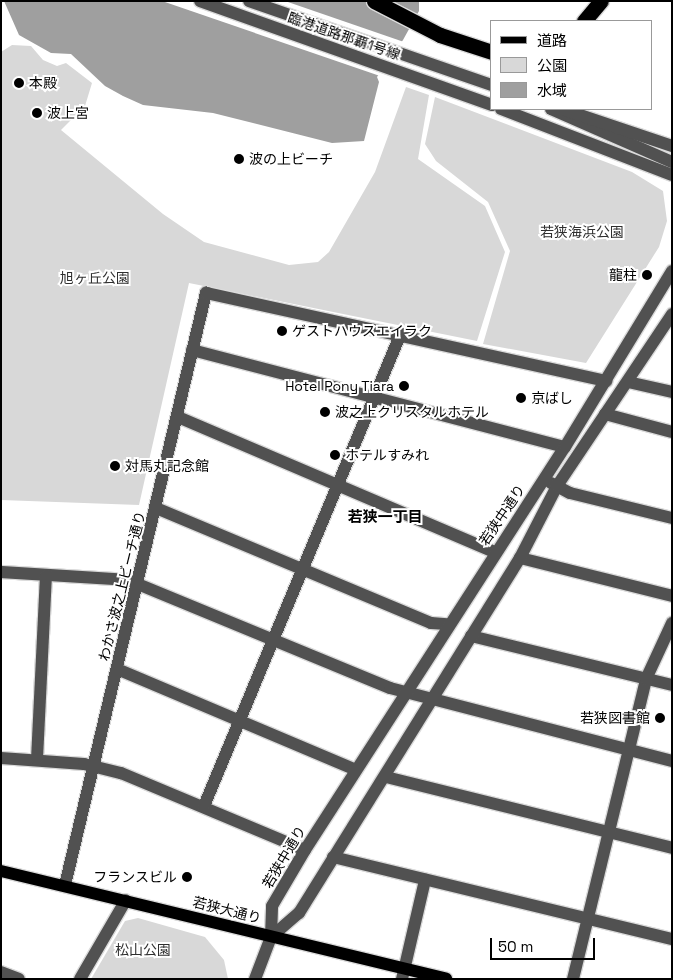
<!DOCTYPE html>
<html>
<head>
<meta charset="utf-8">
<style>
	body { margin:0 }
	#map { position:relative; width:673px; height:980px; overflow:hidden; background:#fff; font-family:"Space Grotesk","Noto Sans JP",sans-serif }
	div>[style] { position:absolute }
	.green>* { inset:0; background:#d8d8d8 }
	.water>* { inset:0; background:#9f9f9f }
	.pier>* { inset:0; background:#fff }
	.roads { filter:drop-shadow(1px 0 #dbdbdb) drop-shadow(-1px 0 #dbdbdb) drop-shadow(0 1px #dbdbdb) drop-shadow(0 -1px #dbdbdb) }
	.minor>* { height:12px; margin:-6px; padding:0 6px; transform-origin:6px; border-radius:6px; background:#515151 }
	.major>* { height:12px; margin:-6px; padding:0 6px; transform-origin:6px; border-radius:6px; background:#000 }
	.highway>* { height:15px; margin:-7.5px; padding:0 7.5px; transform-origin:7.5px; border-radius:7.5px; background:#000 }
	.dots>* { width:14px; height:14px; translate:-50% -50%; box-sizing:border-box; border:2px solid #fff; border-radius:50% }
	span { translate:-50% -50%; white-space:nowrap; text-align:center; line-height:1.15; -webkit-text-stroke:4px #fff; paint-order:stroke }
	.street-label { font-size:14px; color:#000 }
	.poi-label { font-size:14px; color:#000 }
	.left { translate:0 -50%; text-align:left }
	.right { translate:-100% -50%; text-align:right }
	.park-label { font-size:14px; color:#2f2f2f }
	.neighbourhood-label { font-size:15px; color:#000; font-weight:700 }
	.frame { position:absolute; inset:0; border:2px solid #000; pointer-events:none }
	.legend { position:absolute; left:490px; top:20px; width:162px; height:90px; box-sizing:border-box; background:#fff; border:1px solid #999; margin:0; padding:6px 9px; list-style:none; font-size:15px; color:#000 }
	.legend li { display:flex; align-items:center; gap:10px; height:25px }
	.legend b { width:25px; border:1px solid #999 }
	.scale { position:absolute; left:490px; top:938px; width:105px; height:22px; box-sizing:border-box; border:2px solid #000; border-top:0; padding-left:6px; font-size:15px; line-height:18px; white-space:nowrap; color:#000; -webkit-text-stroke:4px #fff; paint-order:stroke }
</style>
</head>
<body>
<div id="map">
	<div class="green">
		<div style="clip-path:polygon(12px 45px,31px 46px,43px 60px,57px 66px,66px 63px,92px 83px,85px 106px,61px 130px,163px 214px,204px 242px,289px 265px,318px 262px,329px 252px,375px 172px,406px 87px,429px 95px,418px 159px,485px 206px,505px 252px,477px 341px,189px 283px,139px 505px,1px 500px,1px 52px)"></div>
		<div style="clip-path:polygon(435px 97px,632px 172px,663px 191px,667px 221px,659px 247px,586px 363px,483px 344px,510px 251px,488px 202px,436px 161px,425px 144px)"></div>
		<div style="clip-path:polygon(138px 918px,205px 937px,224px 960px,228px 979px,91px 979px,125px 921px)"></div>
	</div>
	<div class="water">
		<div style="clip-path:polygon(4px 1px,419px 1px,419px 11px,403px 40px,377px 77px,379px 82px,364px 141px,332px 143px,213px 113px,143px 105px,123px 96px,105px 86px,71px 54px,51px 53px,19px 35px)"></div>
	</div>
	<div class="pier">
		<div style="clip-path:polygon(162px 1px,285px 1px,404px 42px,380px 76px)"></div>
	</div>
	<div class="roads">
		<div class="minor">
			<div style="left:200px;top:1px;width:310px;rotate:19.6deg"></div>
			<div style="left:249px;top:1px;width:257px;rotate:19.1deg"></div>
			<div style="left:501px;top:109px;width:183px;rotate:21.1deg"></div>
			<div style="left:551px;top:109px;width:132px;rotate:23.7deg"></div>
			<div style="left:565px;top:110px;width:113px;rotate:18.6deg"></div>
			<div style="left:192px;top:350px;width:385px;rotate:14.6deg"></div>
			<div style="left:628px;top:382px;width:45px;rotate:12.8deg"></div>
			<div style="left:605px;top:414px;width:69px;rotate:15deg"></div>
			<div style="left:178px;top:417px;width:345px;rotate:23.1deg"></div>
			<div style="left:551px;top:483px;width:21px;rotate:28deg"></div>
			<div style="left:570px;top:493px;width:105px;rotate:13.8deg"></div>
			<div style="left:156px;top:508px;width:298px;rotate:22.7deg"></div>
			<div style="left:431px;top:623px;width:16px;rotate:4deg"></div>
			<div style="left:520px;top:558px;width:157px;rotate:14deg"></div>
			<div style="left:1px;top:572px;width:127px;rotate:3.6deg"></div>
			<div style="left:128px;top:580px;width:283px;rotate:22.4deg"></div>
			<div style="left:390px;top:688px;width:291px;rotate:14.5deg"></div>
			<div style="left:471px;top:636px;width:207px;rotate:13.7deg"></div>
			<div style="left:117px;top:669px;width:259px;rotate:22.9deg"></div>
			<div style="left:1px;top:758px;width:83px;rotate:4.1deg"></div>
			<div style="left:84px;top:764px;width:38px;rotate:14deg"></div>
			<div style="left:121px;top:773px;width:199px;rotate:22.7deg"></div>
			<div style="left:37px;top:759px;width:184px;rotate:-87.2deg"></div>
			<div style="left:386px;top:777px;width:295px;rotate:13.9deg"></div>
			<div style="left:204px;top:806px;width:512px;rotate:-67.39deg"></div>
			<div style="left:333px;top:857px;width:349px;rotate:13.6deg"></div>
			<div style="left:65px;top:885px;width:609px;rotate:-76.6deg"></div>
			<div style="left:206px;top:293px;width:410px;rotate:12.4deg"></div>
			<div style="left:271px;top:937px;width:37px;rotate:-41deg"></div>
			<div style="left:299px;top:913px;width:418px;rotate:-58.1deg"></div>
			<div style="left:520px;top:558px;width:81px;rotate:-62.8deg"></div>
			<div style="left:557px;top:486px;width:207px;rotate:-56.2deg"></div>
			<div style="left:1px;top:972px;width:19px;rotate:21deg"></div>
			<div style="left:80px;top:979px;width:91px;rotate:-59.8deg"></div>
			<div style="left:255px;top:979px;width:45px;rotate:-69.1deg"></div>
			<div style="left:271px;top:937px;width:31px;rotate:-88deg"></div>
			<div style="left:272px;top:906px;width:65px;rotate:-59.5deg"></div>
			<div style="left:305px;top:850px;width:480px;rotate:-57.2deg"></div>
			<div style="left:565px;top:447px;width:206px;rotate:-58.7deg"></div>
			<div style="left:402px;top:979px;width:102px;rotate:-76.9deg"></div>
			<div style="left:573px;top:979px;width:309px;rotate:-76.3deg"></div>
			<div style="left:646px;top:679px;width:62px;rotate:-65.1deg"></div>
		</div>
		<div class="major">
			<div style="left:1px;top:871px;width:458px;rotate:13.6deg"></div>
		</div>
		<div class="highway">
			<div style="left:374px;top:1px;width:74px;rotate:27.3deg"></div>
			<div style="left:440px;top:35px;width:55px;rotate:18.1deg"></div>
			<div style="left:584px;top:21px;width:26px;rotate:-50deg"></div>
		</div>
	</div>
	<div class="dots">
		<div style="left:19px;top:83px;background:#000"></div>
		<div style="left:37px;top:113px;background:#000"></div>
		<div style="left:239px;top:159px;background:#000"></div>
		<div style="left:647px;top:275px;background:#000"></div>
		<div style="left:282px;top:331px;background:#000"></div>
		<div style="left:404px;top:386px;background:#000"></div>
		<div style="left:521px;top:398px;background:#000"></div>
		<div style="left:325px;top:412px;background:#000"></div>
		<div style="left:335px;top:455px;background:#000"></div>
		<div style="left:115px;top:466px;background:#000"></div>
		<div style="left:660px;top:718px;background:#000"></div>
		<div style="left:187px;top:877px;background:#000"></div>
	</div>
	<div class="street-label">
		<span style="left:344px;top:36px;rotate:19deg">臨港道路那覇1号線</span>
		<span style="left:502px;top:515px;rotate:-56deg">若狭中通り</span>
		<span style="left:122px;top:586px;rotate:-76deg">わかさ波之上ビーチ通り</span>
		<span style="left:284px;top:857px;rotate:-59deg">若狭中通り</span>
		<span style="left:227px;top:910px;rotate:14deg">若狭大通り</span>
	</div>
	<div class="poi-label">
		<span class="left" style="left:29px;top:83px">本殿</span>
		<span class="left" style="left:47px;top:113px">波上宮</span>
		<span class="left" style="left:249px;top:159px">波の上ビーチ</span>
		<span class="right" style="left:637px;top:275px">龍柱</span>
		<span class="left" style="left:292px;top:331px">ゲストハウスエイラク</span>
		<span class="right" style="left:394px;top:386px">Hotel Pony Tiara</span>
		<span class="left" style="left:531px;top:398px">京ばし</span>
		<span class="left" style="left:335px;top:412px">波之上クリスタルホテル</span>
		<span class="left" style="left:345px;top:455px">ホテルすみれ</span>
		<span class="left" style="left:125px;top:466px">対馬丸記念館</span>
		<span class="right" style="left:650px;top:718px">若狭図書館</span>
		<span class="right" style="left:177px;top:877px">フランスビル</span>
	</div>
	<div class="park-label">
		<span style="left:582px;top:232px">若狭海浜公園</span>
		<span style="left:95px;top:278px">旭ヶ丘公園</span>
		<span style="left:143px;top:950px">松山公園</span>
	</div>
	<div class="neighbourhood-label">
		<span style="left:385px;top:517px">若狭一丁目</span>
	</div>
	<div class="frame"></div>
	<ul class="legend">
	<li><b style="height:6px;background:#000"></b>道路</li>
	<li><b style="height:14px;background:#d8d8d8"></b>公園</li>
	<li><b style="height:14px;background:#9f9f9f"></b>水域</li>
	</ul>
	<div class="scale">50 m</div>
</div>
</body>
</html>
